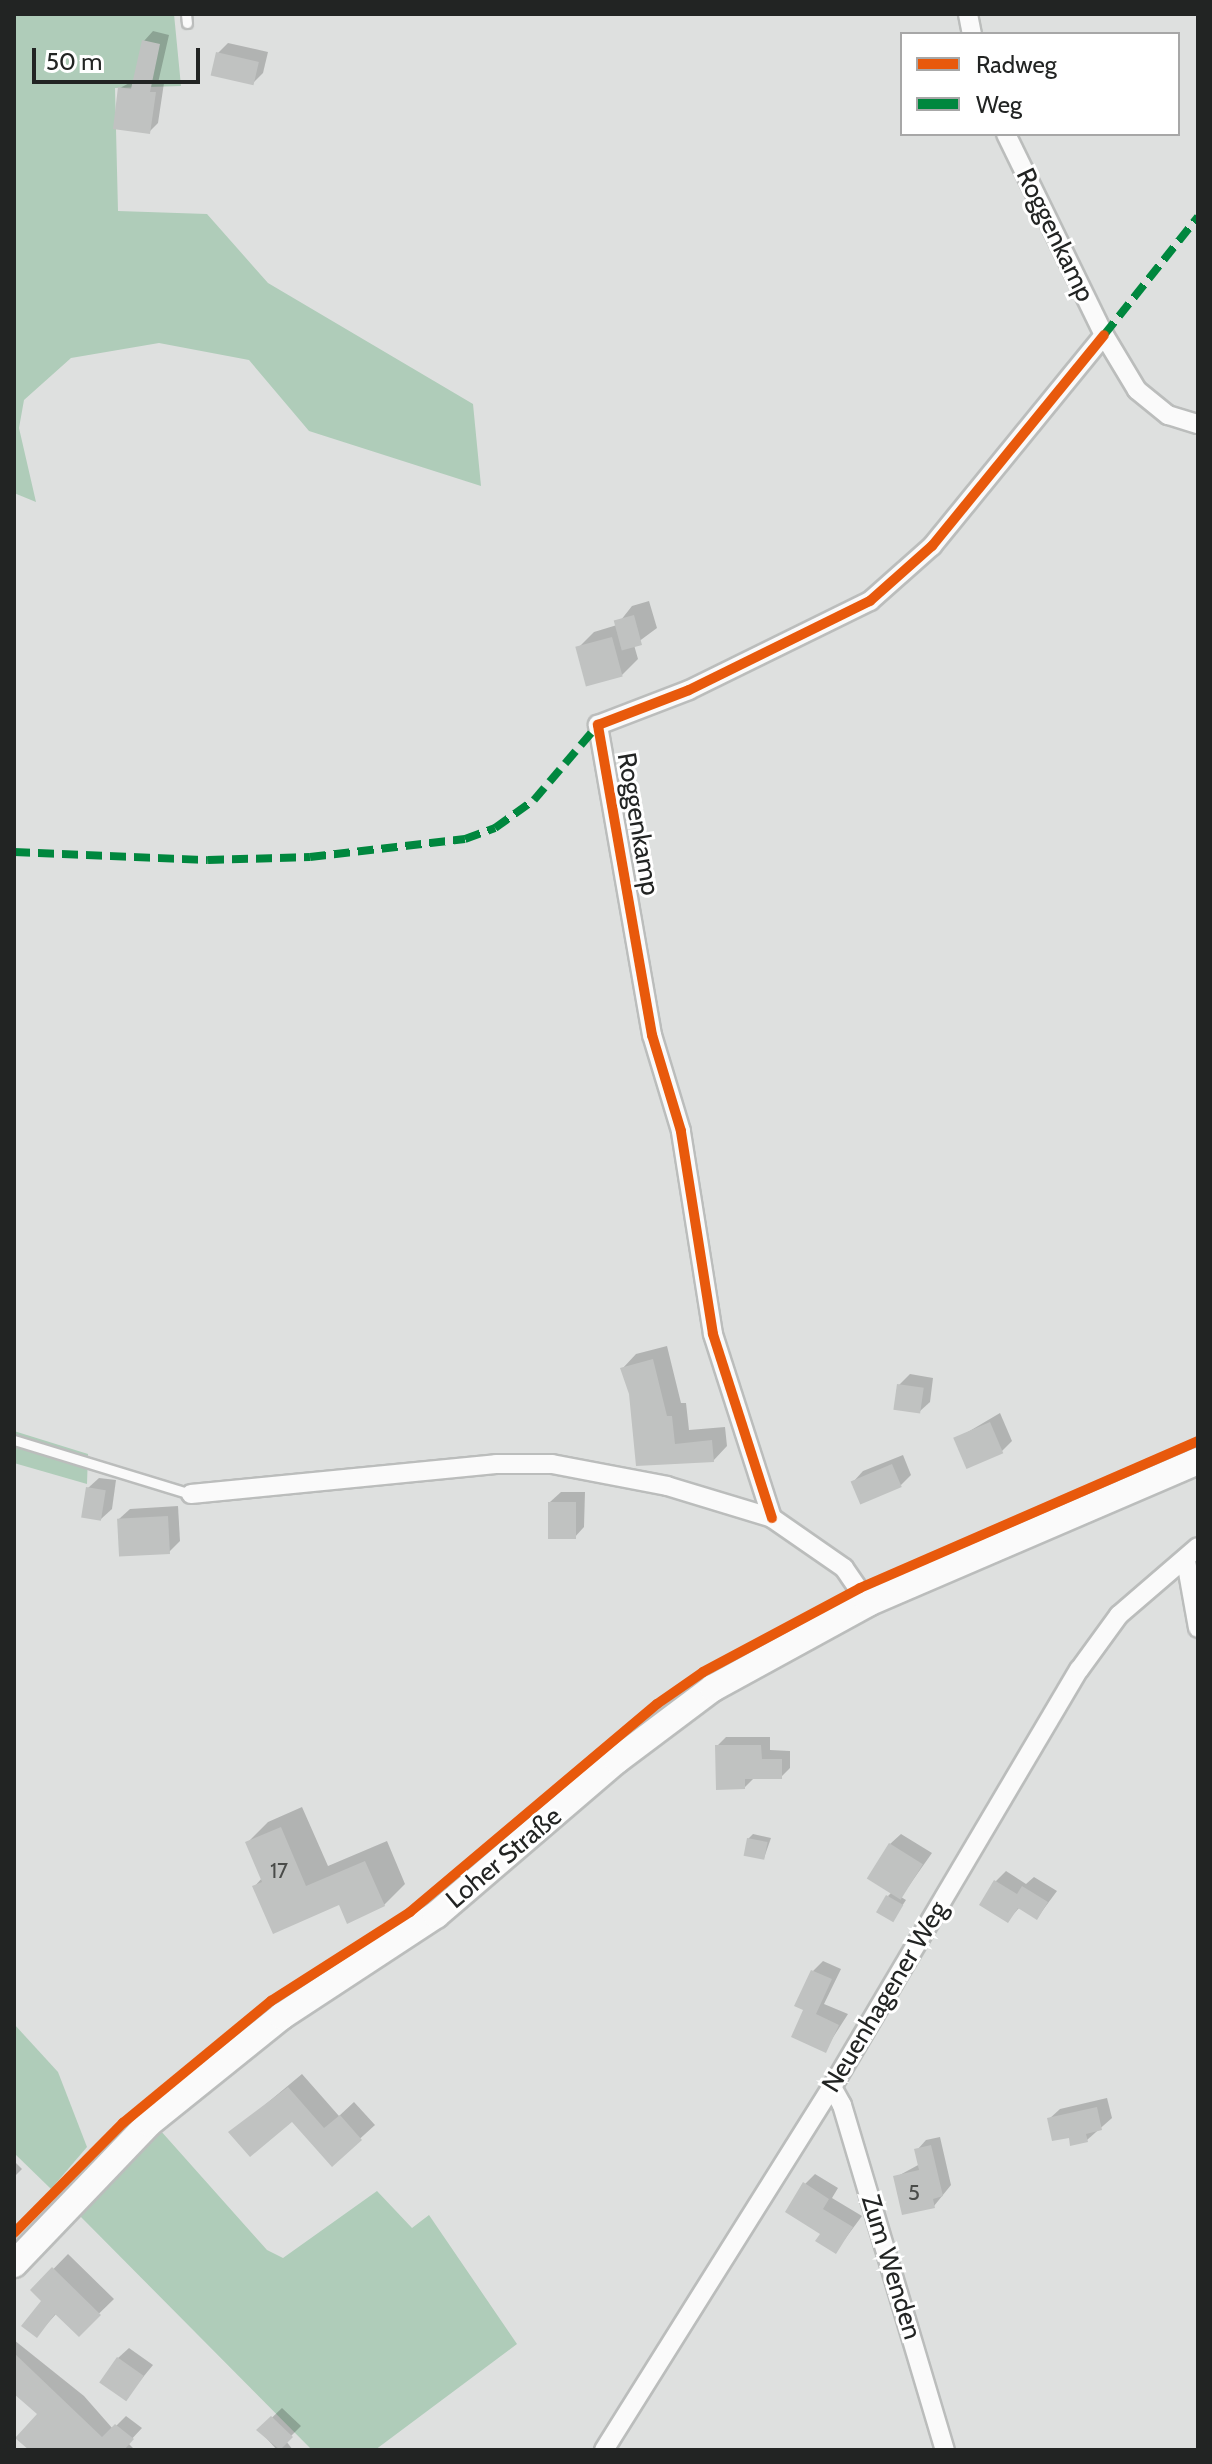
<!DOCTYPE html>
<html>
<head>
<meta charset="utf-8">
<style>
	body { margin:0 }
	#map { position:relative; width:1212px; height:2464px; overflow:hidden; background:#dee0df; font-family:Cabin,sans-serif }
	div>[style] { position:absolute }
	.green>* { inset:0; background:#afccb9 }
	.shadow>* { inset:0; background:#0003 }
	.building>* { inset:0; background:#c0c2c1; transform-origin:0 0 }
	.roads { filter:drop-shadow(2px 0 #bbbdbc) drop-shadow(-2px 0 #bbbdbc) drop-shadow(0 2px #bbbdbc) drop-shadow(0 -2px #bbbdbc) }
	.lane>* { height:9px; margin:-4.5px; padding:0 4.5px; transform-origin:4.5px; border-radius:4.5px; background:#fafafa }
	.street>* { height:18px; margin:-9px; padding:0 9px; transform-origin:9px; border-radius:9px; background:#fafafa }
	.secondary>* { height:26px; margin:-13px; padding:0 13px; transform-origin:13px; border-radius:13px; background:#fafafa }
	.quiet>* { height:8px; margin-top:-4px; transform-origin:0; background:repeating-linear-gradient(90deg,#00873e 0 16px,transparent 0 24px) }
	.cycleway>* { height:10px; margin:-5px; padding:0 5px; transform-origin:5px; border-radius:5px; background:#e8590c }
	span { translate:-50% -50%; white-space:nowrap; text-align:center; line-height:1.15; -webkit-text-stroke:6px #fff; paint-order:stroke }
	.number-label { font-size:22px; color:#4a4c4a }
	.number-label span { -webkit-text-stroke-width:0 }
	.street-label { font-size:26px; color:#222423 }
	.frame { position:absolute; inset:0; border:16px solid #222423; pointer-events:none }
	.legend { position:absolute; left:900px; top:32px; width:280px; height:104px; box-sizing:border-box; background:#fff; border:2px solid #a7a7a7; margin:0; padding:10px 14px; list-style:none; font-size:24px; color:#222423 }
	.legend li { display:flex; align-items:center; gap:16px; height:40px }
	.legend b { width:40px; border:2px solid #a7a7a7 }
	.scale { position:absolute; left:32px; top:48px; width:168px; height:36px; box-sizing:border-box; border:4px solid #222423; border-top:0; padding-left:10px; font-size:24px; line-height:28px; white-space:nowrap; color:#222423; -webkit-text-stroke:6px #fff; paint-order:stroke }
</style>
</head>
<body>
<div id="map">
	<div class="green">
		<div style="clip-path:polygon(14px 14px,174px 14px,181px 86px,115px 88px,118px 211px,207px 214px,268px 283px,473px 404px,481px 486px,309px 431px,249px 360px,159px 343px,71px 358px,24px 400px,19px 428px,36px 502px,14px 493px)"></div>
		<div style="clip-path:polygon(14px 1431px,88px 1454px,87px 1484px,14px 1463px)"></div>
		<div style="clip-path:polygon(14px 2024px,58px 2072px,87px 2147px,51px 2189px,14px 2153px)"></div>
		<div style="clip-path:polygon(160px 2130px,267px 2250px,283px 2258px,377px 2191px,412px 2228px,429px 2215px,517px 2344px,375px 2450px,312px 2450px,79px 2215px)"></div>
	</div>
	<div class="shadow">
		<div style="clip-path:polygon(153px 31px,169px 35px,158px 83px,164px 83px,158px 123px,149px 132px,120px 88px,135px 80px,144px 41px)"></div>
		<div style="clip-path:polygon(228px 43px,268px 52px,263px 73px,253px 83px,218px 53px)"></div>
		<div style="clip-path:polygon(649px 601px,657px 628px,634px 645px,638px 659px,622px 675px,578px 648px,594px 632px,617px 625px,632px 606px)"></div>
		<div style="clip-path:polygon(667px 1346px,681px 1403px,686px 1403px,689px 1430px,725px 1427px,727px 1446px,713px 1461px,637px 1464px,631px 1394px,622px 1369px,636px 1354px)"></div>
		<div style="clip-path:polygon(910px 1374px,933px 1378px,930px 1402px,919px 1412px,899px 1385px)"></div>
		<div style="clip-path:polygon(1000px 1413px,1012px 1441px,1002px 1451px,956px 1439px)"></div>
		<div style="clip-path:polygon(903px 1455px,911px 1475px,901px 1485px,853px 1482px,863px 1471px)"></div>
		<div style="clip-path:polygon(99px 1478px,116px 1480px,112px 1509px,101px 1519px,88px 1488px)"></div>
		<div style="clip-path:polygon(561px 1492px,585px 1492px,584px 1527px,574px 1538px,550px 1502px)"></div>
		<div style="clip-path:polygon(178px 1506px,180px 1541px,169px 1552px,119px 1519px,130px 1509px)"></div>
		<div style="clip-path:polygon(726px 1737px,770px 1737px,770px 1750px,790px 1751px,790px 1768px,781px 1777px,754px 1778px,745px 1787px,717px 1746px)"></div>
		<div style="clip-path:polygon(302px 1807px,328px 1866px,387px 1841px,405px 1884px,384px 1905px,340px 1903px,254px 1887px,262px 1878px,247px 1843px,268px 1822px)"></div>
		<div style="clip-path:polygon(753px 1834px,771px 1838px,764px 1858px,748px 1839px)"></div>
		<div style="clip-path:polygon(901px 1834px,932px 1853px,901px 1897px,906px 1900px,896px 1915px,888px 1896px,892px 1892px,890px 1844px)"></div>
		<div style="clip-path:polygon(1006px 1871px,1026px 1884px,1034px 1877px,1057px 1891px,1037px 1918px,1020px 1907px,1008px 1920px,995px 1882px)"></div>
		<div style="clip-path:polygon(823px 1961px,841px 1969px,824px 2004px,848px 2014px,825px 2050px,806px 2009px,813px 1971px)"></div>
		<div style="clip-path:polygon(302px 2074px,339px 2116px,354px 2102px,375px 2125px,332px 2164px,292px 2120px,231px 2133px)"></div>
		<div style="clip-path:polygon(1107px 2098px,1112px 2118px,1087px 2140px,1049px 2119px,1060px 2109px)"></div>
		<div style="clip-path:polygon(940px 2137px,951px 2185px,934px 2206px,896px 2177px,920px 2164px,917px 2150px,926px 2140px)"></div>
		<div style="clip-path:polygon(14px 2161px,22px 2169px,14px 2177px)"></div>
		<div style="clip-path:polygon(815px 2174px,838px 2188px,832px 2198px,862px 2216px,836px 2251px,823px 2233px,805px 2184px)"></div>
		<div style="clip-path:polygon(68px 2254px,114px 2299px,78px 2334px,57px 2313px,37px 2335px,44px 2301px,33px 2290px)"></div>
		<div style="clip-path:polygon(14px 2340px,84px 2396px,113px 2429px,126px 2416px,142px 2428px,128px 2443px,135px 2450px,61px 2450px,40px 2414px,14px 2391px)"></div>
		<div style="clip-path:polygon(129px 2348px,153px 2365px,126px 2398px,118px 2358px)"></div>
		<div style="clip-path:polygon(282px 2408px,301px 2426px,286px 2441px,293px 2450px,277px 2450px,259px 2430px)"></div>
	</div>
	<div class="building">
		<div style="clip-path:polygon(142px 40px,160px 44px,150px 92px,156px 92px,150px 134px,113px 129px,118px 87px,131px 89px)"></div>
		<div style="left:216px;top:52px;width:44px;height:24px;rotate:13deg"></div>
		<div style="left:634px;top:615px;width:31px;height:21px;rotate:75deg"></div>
		<div style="left:612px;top:637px;width:41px;height:38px;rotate:75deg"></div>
		<div style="clip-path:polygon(653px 1359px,667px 1416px,672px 1416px,675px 1444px,712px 1440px,714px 1462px,636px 1466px,629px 1394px,620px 1368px)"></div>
		<div style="left:897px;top:1384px;width:27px;height:26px;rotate:8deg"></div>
		<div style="left:990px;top:1422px;width:34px;height:40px;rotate:67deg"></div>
		<div style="left:892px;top:1464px;width:25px;height:45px;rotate:67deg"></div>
		<div style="left:86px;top:1487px;width:20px;height:31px;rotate:9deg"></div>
		<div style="left:548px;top:1502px;width:28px;height:37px"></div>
		<div style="left:168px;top:1516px;width:38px;height:51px;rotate:87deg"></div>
		<div style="clip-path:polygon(715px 1745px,761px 1745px,762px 1759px,782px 1759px,782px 1779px,745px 1779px,745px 1789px,716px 1790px)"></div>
		<div style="clip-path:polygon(281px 1827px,306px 1886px,365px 1861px,385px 1906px,347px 1924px,339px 1905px,273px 1934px,252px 1886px,262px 1882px,245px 1842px)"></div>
		<div style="left:747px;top:1838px;width:21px;height:18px;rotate:11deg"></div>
		<div style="left:889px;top:1843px;width:40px;height:42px;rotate:32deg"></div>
		<div style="clip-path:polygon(994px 1880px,1017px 1894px,1022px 1886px,1048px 1902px,1037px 1920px,1018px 1908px,1008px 1923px,979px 1905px)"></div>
		<div style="left:886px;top:1895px;width:20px;height:20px;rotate:30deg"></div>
		<div style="clip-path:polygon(811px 1970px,832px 1979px,816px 2014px,839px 2025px,826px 2053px,791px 2037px,803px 2010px,794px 2006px)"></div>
		<div style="clip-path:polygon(288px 2087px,324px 2128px,340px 2115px,362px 2140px,332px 2167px,292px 2122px,250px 2157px,228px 2132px)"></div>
		<div style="clip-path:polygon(1097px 2107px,1102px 2130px,1086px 2134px,1088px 2142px,1070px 2146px,1069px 2138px,1052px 2141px,1047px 2118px)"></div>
		<div style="clip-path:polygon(931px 2145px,943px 2196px,933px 2199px,935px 2208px,902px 2215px,893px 2176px,919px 2170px,914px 2149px)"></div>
		<div style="clip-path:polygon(803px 2182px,829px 2199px,823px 2209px,853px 2227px,836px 2254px,815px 2241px,820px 2234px,785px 2212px)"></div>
		<div style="clip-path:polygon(52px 2267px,101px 2315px,79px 2337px,55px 2314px,37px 2338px,21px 2326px,41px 2301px,30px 2290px)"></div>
		<div style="clip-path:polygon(14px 2353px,102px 2437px,115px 2424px,134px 2439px,124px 2450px,29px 2450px,15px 2438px,37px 2414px,14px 2394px)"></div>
		<div style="left:117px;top:2357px;width:33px;height:31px;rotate:35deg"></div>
		<div style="clip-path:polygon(271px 2416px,293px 2437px,280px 2450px,256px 2430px)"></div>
	</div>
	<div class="roads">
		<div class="lane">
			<div style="left:186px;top:14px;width:9px;rotate:84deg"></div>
			<div style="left:14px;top:1440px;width:185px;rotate:17deg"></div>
		</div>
		<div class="street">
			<div style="left:968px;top:14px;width:20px;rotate:79deg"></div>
			<div style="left:1006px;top:134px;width:224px;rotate:64deg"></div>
			<div style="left:1104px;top:335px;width:64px;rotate:59deg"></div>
			<div style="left:1137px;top:390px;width:40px;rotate:39deg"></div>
			<div style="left:1168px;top:415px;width:31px;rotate:17deg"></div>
			<div style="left:191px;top:1494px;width:306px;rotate:-5.6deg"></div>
			<div style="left:496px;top:1464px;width:56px"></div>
			<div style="left:552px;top:1464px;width:117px;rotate:10.8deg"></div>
			<div style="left:667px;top:1486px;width:110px;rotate:16.9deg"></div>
			<div style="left:772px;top:1518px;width:88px;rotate:34.8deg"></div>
			<div style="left:844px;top:1568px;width:42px;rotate:55.6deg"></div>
			<div style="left:772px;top:1518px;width:193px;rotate:-107.8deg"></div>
			<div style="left:713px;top:1334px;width:206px;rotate:-99deg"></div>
			<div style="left:681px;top:1131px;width:100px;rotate:-106.8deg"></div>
			<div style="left:652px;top:1035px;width:315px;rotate:-99.9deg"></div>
			<div style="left:598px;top:725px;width:97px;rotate:-21deg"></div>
			<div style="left:689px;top:690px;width:202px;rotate:-26.2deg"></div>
			<div style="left:870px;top:601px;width:83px;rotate:-41.6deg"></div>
			<div style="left:932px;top:546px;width:272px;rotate:-50.8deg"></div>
			<div style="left:1186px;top:1561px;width:68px;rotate:79.8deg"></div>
			<div style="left:832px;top:2087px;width:21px;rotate:61deg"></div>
			<div style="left:842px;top:2105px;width:360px;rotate:73.4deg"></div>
			<div style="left:604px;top:2450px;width:429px;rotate:-57.9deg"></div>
			<div style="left:832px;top:2087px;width:485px;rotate:-59.4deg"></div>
			<div style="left:1079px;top:1670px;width:68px;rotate:-54deg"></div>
			<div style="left:1119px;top:1615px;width:104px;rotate:-40.7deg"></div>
		</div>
		<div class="secondary">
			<div style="left:14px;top:2264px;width:195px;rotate:-46.2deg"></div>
			<div style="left:149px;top:2123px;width:171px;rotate:-38.8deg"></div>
			<div style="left:282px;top:2016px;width:184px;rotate:-33.3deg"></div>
			<div style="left:436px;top:1915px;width:238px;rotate:-40.6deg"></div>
			<div style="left:617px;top:1760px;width:120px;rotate:-36.9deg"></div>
			<div style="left:713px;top:1688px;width:177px;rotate:-28.7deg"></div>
			<div style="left:868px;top:1603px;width:359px;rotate:-23.3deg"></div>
		</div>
	</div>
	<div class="quiet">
		<div style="left:1104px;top:335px;width:151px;rotate:-51.5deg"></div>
		<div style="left:14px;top:852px;width:194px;rotate:2.4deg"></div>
		<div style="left:208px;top:860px;width:102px;rotate:-1.7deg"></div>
		<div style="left:310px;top:857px;width:156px;rotate:-6.6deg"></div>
		<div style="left:465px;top:839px;width:32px;rotate:-20deg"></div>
		<div style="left:495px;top:828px;width:48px;rotate:-35.7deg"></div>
		<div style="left:534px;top:800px;width:99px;rotate:-49.5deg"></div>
	</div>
	<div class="cycleway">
		<div style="left:772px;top:1518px;width:193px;rotate:-107.8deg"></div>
		<div style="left:713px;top:1334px;width:206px;rotate:-99deg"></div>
		<div style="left:681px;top:1131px;width:100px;rotate:-106.8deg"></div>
		<div style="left:652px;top:1035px;width:315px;rotate:-99.9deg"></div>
		<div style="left:598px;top:725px;width:97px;rotate:-21deg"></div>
		<div style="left:689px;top:690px;width:202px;rotate:-26.2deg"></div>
		<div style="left:870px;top:601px;width:83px;rotate:-41.6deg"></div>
		<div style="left:932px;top:546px;width:272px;rotate:-50.8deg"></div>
		<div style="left:14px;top:2233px;width:155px;rotate:-45.3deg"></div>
		<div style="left:123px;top:2123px;width:192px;rotate:-39.5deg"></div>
		<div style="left:271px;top:2001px;width:165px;rotate:-32.6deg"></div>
		<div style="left:410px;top:1912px;width:323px;rotate:-40.1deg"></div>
		<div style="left:657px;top:1704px;width:56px;rotate:-34.8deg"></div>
		<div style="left:703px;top:1672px;width:178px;rotate:-28.1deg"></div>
		<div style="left:860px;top:1588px;width:369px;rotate:-23.5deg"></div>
	</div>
	<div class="number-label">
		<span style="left:279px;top:1871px">17</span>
		<span style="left:914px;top:2193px">5</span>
	</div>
	<div class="street-label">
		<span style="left:1055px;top:235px;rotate:64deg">Roggenkamp</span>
		<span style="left:638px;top:824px;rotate:80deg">Roggenkamp</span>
		<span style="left:504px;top:1858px;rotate:-40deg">Loher Straße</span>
		<span style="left:885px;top:1997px;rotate:-59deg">Neuenhagener Weg</span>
		<span style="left:891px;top:2267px;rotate:73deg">Zum Wenden</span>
	</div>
	<div class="frame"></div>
	<ul class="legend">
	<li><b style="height:10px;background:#e8590c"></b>Radweg</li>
	<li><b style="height:10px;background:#00873e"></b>Weg</li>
	</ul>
	<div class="scale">50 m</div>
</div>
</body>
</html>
